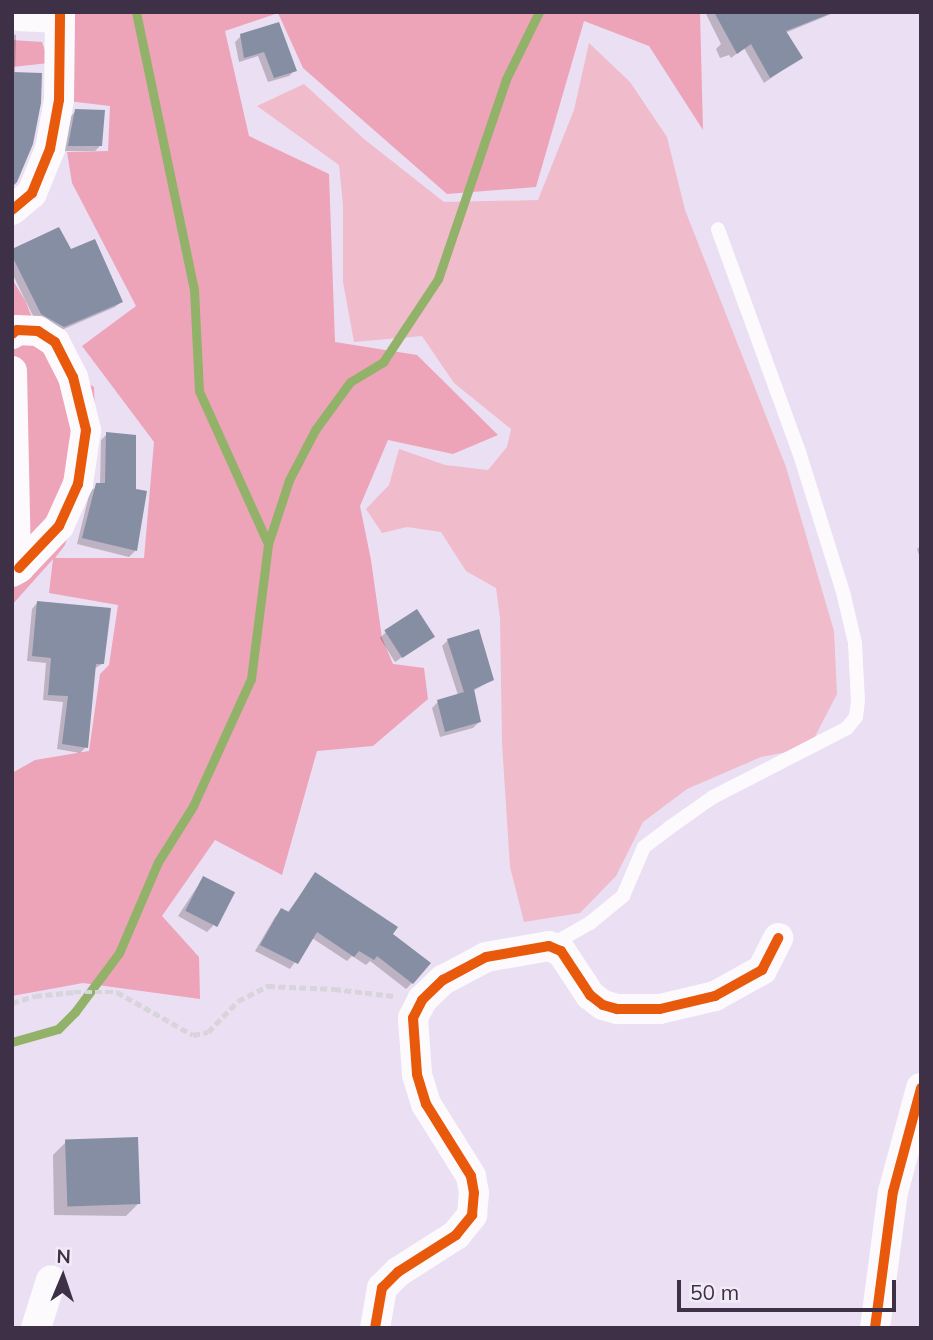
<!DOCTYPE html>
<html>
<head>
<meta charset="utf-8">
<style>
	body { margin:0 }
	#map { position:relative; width:933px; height:1340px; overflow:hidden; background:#ebdff3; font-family:Mulish,sans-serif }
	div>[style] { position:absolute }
	.green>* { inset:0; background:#f0bbca }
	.forest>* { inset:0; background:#eda4b9 }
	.shadow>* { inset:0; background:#0003 }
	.stream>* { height:9px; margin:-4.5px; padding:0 4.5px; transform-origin:4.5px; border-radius:4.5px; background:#92b26a }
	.building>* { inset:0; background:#858ea3; transform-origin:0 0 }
	.path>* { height:4.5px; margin-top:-2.25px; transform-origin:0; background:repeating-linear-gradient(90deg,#d7d4da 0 7px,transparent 0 10.5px) }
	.lane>* { height:14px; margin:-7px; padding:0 7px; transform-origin:7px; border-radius:7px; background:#fcfafd }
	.street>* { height:30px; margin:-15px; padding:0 15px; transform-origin:15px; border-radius:15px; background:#fcfafd }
	.cycleway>* { height:10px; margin:-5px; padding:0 5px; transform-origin:5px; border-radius:5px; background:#e8590c }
	span { translate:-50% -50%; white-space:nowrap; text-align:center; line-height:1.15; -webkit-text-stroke:7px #f1ebf6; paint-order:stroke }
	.frame { position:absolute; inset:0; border:14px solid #3e3047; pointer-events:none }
	.north { position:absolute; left:28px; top:1242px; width:70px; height:70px; -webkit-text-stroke:5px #f1ebf6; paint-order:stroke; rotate:2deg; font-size:19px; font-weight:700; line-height:28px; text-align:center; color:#3e3047 }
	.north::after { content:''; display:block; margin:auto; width:24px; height:32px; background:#3e3047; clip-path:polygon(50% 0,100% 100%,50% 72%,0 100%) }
	.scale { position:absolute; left:677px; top:1280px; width:219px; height:32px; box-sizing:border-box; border:4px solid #3e3047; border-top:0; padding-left:9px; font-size:21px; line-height:24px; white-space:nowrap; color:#3e3047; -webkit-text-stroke:5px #f1ebf6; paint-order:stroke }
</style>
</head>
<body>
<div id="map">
	<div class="green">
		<div style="clip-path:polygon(589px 43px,630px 82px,667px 137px,685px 210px,786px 467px,834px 631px,837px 694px,809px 748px,761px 757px,687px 789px,643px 822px,616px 876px,580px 913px,524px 922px,510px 867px,502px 743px,500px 618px,496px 588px,466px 571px,441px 532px,407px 527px,382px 533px,366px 509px,389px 485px,399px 449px,445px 465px,488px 470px,507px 447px,511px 429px,454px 383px,422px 336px,354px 342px,343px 282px,343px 205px,339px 165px,257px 106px,304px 84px,364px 139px,444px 202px,538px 200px,574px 110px)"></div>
	</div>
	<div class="forest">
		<div style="clip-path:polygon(60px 12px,700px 12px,703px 130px,649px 46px,584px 21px,536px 187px,447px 194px,303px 68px,278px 13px,225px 31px,249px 136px,329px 174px,335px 342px,417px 355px,498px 435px,453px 454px,388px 440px,360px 506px,371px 560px,382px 638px,393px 664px,424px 668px,428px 699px,373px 746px,317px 751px,282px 875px,215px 840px,162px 916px,199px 957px,200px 999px,83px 983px,12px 996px,12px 773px,35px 760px,89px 751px,100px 674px,109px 665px,118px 605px,49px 593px,53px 559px,12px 605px,12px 279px,25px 300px,48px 357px,94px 387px,96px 440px,65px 545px,55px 558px,144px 558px,154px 442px,82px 346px,136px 306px,72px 183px,67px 152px,108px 151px,110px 106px,59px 100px)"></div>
		<div style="clip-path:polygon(12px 40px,42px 42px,49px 63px,12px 67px)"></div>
	</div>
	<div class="shadow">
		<div style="clip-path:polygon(705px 12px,836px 12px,785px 33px,800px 58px,764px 83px,744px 48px,731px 58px,729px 55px,720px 58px,716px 49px,721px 44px)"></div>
		<div style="clip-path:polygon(12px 34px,16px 35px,12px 185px)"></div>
		<div style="clip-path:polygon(241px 36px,295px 70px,289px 76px,268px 82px,258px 56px,239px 62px,235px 42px)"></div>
		<div style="clip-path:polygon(76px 111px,101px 145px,95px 151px,63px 151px,70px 117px)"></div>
		<div style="clip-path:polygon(12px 251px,71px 251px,121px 302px,115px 307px,57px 332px,35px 320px,12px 273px)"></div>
		<div style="clip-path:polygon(107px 434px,134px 490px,145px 492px,135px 551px,129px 557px,77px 544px,90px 491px,100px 485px,101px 440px)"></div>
		<div style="clip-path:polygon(921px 546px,921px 561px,917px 549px)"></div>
		<div style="clip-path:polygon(37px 603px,102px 664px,94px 669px,86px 747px,80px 753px,57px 749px,63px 702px,43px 700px,46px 663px,27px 661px,32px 609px)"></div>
		<div style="clip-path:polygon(386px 632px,432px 637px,395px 662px,380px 638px)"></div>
		<div style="clip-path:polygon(448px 640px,492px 680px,473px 691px,479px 722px,473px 728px,440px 737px,432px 708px,438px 702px,458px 695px,442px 646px)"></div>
		<div style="clip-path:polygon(315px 875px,391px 934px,412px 983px,406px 989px,370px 961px,366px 965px,352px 956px,347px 961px,312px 938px,290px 969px,255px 951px,275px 917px,281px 911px,287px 913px)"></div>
		<div style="clip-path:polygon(203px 878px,213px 926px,207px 932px,178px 916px)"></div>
		<div style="clip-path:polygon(66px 1142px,139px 1203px,126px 1216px,54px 1215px,53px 1155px)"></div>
	</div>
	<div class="stream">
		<div style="left:136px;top:12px;width:283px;rotate:78.2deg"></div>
		<div style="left:194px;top:289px;width:102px;rotate:87.2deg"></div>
		<div style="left:199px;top:391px;width:168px;rotate:65.7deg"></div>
		<div style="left:12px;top:1042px;width:48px;rotate:-15.8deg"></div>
		<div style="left:58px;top:1029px;width:24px;rotate:-45deg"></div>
		<div style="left:75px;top:1012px;width:74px;rotate:-53.3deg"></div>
		<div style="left:119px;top:953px;width:99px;rotate:-66.8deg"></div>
		<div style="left:158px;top:862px;width:66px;rotate:-58deg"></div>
		<div style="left:193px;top:806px;width:140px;rotate:-65.5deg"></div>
		<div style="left:251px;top:679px;width:136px;rotate:-82.8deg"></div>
		<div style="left:268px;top:544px;width:67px;rotate:-71.8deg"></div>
		<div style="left:289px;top:480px;width:56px;rotate:-62.5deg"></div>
		<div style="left:315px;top:430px;width:59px;rotate:-53.9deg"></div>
		<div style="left:350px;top:382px;width:39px;rotate:-31deg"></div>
		<div style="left:383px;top:362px;width:100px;rotate:-56.5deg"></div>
		<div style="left:438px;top:279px;width:211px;rotate:-71.2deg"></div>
		<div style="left:506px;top:79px;width:75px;rotate:-63.8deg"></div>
	</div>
	<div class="building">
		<div style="clip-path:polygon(714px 12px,828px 12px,829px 14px,786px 31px,803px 58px,770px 78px,751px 44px,737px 54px)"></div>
		<div style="clip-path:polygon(279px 22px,297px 71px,274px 78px,264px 52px,244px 58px,240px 34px)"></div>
		<div style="clip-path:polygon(12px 72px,42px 73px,41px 103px,33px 144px,17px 182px,12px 187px)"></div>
		<div style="clip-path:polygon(75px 109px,105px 110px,102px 146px,68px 146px)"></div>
		<div style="clip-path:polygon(59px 227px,71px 249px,95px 239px,123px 302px,64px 327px,41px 314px,12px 256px,12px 249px)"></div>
		<div style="clip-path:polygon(106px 432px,136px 435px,136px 489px,147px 491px,137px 551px,82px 538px,96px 483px,105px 483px)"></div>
		<div style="clip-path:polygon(37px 601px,111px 608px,104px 664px,96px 664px,88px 748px,62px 744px,68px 696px,48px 695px,51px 658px,32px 656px)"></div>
		<div style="left:417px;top:609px;width:33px;height:39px;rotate:57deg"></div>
		<div style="clip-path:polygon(479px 629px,494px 680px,474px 689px,481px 722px,445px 732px,437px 700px,464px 692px,447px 639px)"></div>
		<div style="clip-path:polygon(315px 872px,398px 927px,393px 934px,431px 963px,413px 984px,377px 956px,374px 960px,359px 951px,354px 957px,317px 932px,298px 964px,260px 945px,281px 908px,289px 912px)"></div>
		<div style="left:203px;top:876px;width:36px;height:39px;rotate:27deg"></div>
		<div style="left:138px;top:1137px;width:67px;height:73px;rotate:88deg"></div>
	</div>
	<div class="path">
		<div style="left:12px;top:1003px;width:24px;rotate:-17deg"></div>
		<div style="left:35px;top:996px;width:39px;rotate:-6deg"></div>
		<div style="left:74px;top:992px;width:43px"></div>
		<div style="left:117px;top:992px;width:87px;rotate:29.5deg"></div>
		<div style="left:193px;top:1035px;width:15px;rotate:-11deg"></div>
		<div style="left:208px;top:1032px;width:43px;rotate:-45.9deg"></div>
		<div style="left:238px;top:1001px;width:34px;rotate:-27deg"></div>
		<div style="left:268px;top:986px;width:66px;rotate:2.6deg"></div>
		<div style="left:334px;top:989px;width:60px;rotate:6.7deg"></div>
	</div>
	<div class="lane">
		<div style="left:551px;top:945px;width:45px;rotate:-29.4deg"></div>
		<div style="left:590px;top:923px;width:43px;rotate:-39.3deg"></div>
		<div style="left:623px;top:896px;width:53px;rotate:-66.8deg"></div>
		<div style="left:644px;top:847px;width:31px;rotate:-37deg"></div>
		<div style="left:669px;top:828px;width:54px;rotate:-35.2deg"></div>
		<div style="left:713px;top:797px;width:151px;rotate:-27.2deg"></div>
		<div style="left:847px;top:728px;width:14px;rotate:-51deg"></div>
		<div style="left:856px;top:717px;width:16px;rotate:-83deg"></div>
		<div style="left:858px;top:701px;width:58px;rotate:-93deg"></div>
		<div style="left:855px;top:643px;width:52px;rotate:-103.2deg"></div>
		<div style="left:843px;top:592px;width:147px;rotate:-107.4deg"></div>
		<div style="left:799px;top:452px;width:237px;rotate:-110deg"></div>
	</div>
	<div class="street">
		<div style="left:18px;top:16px;width:42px;rotate:2.7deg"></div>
		<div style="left:12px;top:210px;width:26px;rotate:-40deg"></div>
		<div style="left:32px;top:193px;width:48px;rotate:-67.8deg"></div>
		<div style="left:50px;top:149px;width:50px;rotate:-79.6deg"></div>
		<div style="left:59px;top:100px;width:88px;rotate:-89.3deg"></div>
		<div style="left:12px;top:334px;width:6px;rotate:-39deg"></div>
		<div style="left:17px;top:330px;width:21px;rotate:3deg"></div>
		<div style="left:38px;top:331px;width:20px;rotate:33deg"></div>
		<div style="left:55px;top:342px;width:39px;rotate:63deg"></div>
		<div style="left:73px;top:377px;width:55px;rotate:76.2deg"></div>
		<div style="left:86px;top:430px;width:55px;rotate:98.4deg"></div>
		<div style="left:78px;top:484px;width:46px;rotate:114.3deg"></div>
		<div style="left:59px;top:526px;width:58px;rotate:133.6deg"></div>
		<div style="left:12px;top:371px;width:185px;rotate:88.8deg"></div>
		<div style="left:16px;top:556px;width:12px;rotate:76deg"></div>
		<div style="left:19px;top:568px;width:8px;rotate:150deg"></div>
		<div style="left:36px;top:1328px;width:50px;rotate:-72.6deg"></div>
		<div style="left:375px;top:1328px;width:41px;rotate:-80.1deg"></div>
		<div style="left:382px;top:1288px;width:23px;rotate:-45deg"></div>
		<div style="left:398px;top:1272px;width:69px;rotate:-32.5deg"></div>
		<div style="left:456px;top:1235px;width:26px;rotate:-51deg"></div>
		<div style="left:472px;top:1215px;width:22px;rotate:-85deg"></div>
		<div style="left:474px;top:1193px;width:17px;rotate:-100deg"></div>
		<div style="left:471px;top:1176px;width:85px;rotate:-122deg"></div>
		<div style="left:426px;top:1104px;width:31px;rotate:-107deg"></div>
		<div style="left:417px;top:1074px;width:56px;rotate:-94.1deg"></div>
		<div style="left:413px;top:1018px;width:20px;rotate:-63deg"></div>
		<div style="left:422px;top:1000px;width:29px;rotate:-44deg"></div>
		<div style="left:443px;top:980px;width:49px;rotate:-28.1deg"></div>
		<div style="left:486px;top:957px;width:64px;rotate:-9.9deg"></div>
		<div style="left:549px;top:946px;width:13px;rotate:23deg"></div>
		<div style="left:561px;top:951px;width:53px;rotate:56.6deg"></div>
		<div style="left:590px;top:995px;width:16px;rotate:38deg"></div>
		<div style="left:603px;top:1005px;width:15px;rotate:16deg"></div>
		<div style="left:617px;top:1009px;width:43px"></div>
		<div style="left:660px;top:1009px;width:57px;rotate:-13.3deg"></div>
		<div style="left:715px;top:996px;width:54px;rotate:-29deg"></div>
		<div style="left:762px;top:970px;width:36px;rotate:-63deg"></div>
		<div style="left:875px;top:1328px;width:137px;rotate:-82.5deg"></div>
		<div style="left:893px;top:1192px;width:108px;rotate:-74.9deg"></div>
	</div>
	<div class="cycleway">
		<div style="left:12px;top:210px;width:26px;rotate:-40deg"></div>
		<div style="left:32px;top:193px;width:48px;rotate:-67.8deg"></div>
		<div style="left:50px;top:149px;width:50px;rotate:-79.6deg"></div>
		<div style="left:59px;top:100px;width:88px;rotate:-89.3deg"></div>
		<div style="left:12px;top:334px;width:6px;rotate:-39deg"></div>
		<div style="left:17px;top:330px;width:21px;rotate:3deg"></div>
		<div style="left:38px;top:331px;width:20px;rotate:33deg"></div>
		<div style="left:55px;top:342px;width:39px;rotate:63deg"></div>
		<div style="left:73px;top:377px;width:55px;rotate:76.2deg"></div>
		<div style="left:86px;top:430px;width:55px;rotate:98.4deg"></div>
		<div style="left:78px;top:484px;width:46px;rotate:114.3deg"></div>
		<div style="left:59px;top:526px;width:58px;rotate:133.6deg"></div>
		<div style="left:375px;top:1328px;width:41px;rotate:-80.1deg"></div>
		<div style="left:382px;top:1288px;width:23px;rotate:-45deg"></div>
		<div style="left:398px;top:1272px;width:69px;rotate:-32.5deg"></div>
		<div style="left:456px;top:1235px;width:26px;rotate:-51deg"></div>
		<div style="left:472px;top:1215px;width:22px;rotate:-85deg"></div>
		<div style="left:474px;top:1193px;width:17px;rotate:-100deg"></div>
		<div style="left:471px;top:1176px;width:85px;rotate:-122deg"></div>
		<div style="left:426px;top:1104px;width:31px;rotate:-107deg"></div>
		<div style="left:417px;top:1074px;width:56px;rotate:-94.1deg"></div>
		<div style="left:413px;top:1018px;width:20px;rotate:-63deg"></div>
		<div style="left:422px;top:1000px;width:29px;rotate:-44deg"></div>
		<div style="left:443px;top:980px;width:49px;rotate:-28.1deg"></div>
		<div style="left:486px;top:957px;width:64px;rotate:-9.9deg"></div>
		<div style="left:549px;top:946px;width:13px;rotate:23deg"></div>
		<div style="left:561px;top:951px;width:53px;rotate:56.6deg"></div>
		<div style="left:590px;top:995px;width:16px;rotate:38deg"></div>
		<div style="left:603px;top:1005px;width:15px;rotate:16deg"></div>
		<div style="left:617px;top:1009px;width:43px"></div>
		<div style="left:660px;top:1009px;width:57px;rotate:-13.3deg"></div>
		<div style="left:715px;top:996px;width:54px;rotate:-29deg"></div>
		<div style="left:762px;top:970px;width:36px;rotate:-63deg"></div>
		<div style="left:875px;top:1328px;width:137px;rotate:-82.5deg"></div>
		<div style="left:893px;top:1192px;width:108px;rotate:-74.9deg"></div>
	</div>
	<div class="frame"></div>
	<div class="north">N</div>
	<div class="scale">50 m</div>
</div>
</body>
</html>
